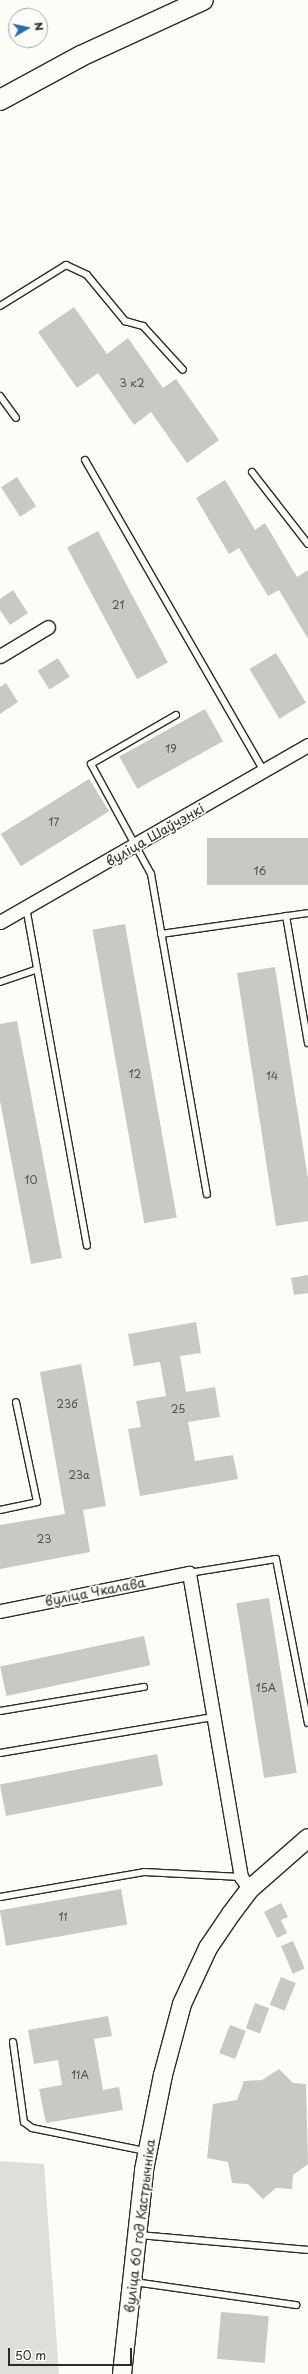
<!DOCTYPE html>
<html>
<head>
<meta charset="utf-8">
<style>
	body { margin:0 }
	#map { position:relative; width:308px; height:2374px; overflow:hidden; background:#fdfcf7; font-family:"Playpen Sans",sans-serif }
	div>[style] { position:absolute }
	.green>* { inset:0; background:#dfdeda }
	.building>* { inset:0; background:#c9c8c4; transform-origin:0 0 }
	.roads { filter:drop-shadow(1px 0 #2b2b2b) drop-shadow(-1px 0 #2b2b2b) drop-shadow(0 1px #2b2b2b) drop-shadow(0 -1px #2b2b2b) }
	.lane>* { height:6px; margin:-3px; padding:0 3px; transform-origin:3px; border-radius:3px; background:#fdfcf7 }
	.street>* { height:13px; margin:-6.5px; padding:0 6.5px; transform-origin:6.5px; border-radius:6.5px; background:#fdfcf7 }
	.secondary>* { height:18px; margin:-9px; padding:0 9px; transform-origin:9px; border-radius:9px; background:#fdfcf7 }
	.primary>* { height:20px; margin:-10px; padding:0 10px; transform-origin:10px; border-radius:10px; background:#fdfcf7 }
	span { translate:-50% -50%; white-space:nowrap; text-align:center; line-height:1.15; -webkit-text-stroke:3.5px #fdfcf7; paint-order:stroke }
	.number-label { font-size:11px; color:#525251 }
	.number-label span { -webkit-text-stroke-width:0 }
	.street-label { font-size:13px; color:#2b2b2b }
	.north { position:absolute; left:8px; top:8px; width:40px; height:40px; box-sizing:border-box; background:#fdfcf7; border:1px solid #a9a8a5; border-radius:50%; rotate:81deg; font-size:11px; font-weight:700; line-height:16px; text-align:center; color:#2b2b2b }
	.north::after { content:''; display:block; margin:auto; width:14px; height:18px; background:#1f6fb2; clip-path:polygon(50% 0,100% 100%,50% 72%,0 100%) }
	.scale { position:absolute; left:8px; top:2348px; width:124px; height:18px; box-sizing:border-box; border:2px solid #2b2b2b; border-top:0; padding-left:5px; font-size:12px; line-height:14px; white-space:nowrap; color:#2b2b2b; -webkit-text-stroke:3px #fdfcf7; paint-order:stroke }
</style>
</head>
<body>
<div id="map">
	<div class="green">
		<div style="clip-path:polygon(0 2161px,44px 2164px,59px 2374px,0 2374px)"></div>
	</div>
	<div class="building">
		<div style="clip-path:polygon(74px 307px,107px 354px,128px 338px,163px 388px,176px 379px,219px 440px,187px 463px,151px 412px,134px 425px,98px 373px,77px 388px,38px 332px)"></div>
		<div style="left:17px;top:477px;width:35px;height:19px;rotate:57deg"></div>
		<div style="clip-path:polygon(225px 480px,255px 530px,265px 523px,297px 577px,308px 570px,308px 639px,279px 590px,268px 596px,239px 548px,229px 554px,196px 498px)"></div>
		<div style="left:98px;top:531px;width:149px;height:35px;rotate:62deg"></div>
		<div style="clip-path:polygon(13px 590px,28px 613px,10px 625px,0 610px,0 599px)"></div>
		<div style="left:276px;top:653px;width:58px;height:31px;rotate:59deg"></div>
		<div style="left:58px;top:658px;width:22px;height:24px;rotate:58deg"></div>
		<div style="clip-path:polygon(6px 683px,18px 702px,0 714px,0 687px)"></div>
		<div style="left:205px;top:709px;width:37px;height:98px;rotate:61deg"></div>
		<div style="left:89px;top:779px;width:38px;height:104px;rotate:58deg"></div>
		<div style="left:308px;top:838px;width:47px;height:101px;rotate:90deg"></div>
		<div style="left:125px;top:924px;width:298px;height:33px;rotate:80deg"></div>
		<div style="clip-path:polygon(275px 967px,308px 1179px,308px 1221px,276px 1226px,237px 973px)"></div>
		<div style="clip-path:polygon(17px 1021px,62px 1258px,31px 1264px,0 1101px,0 1024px)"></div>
		<div style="clip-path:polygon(308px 1275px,308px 1293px,294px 1295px,291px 1278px)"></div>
		<div style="clip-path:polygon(196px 1322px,201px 1353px,180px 1356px,186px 1392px,215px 1387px,220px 1417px,188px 1422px,195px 1461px,233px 1455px,238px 1479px,140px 1496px,128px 1429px,141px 1427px,136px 1401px,166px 1396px,160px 1362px,134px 1366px,128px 1334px)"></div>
		<div style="clip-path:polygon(81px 1364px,106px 1506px,83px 1510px,90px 1552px,0 1569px,0 1525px,65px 1514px,40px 1372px)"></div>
		<div style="left:269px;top:1598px;width:177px;height:33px;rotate:81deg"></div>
		<div style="left:144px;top:1636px;width:30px;height:147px;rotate:78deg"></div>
		<div style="left:157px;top:1754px;width:32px;height:160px;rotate:79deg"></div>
		<div style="left:121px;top:1889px;width:36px;height:123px;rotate:80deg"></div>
		<div style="clip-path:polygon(281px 1903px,288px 1917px,281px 1920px,287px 1933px,277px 1938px,264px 1912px)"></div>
		<div style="left:293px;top:1941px;width:30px;height:13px;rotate:67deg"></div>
		<div style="left:281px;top:1977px;width:16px;height:30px;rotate:22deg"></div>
		<div style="left:255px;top:2003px;width:15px;height:27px;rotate:20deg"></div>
		<div style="clip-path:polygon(108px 2016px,112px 2036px,94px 2039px,103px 2090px,119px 2087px,123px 2110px,46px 2123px,39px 2089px,62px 2085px,58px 2060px,34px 2064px,28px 2030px)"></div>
		<div style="left:230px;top:2025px;width:17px;height:30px;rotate:21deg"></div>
		<div style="clip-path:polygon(279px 2069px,293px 2083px,306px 2084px,308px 2164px,293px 2175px,292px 2189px,276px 2188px,263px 2199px,248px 2184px,232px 2183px,228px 2162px,207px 2158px,213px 2104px,237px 2100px,244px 2081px,262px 2080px)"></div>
		<div style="left:221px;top:2312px;width:48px;height:47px;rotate:5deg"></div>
	</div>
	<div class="roads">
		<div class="lane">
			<div style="left:0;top:306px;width:78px;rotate:-31.8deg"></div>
			<div style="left:66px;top:265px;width:23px;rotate:25deg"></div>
			<div style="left:87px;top:275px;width:60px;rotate:50.4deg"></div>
			<div style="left:125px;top:321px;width:19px;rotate:16deg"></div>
			<div style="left:143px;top:326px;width:59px;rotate:47.7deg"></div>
			<div style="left:0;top:396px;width:27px;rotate:54deg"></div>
			<div style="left:85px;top:460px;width:359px;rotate:60.1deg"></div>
			<div style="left:252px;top:472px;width:91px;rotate:52.1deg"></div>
			<div style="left:176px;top:715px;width:98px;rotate:150deg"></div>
			<div style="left:91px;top:764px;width:125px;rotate:61.4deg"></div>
			<div style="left:151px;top:874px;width:325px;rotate:80.1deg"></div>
			<div style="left:26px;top:907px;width:344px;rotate:79.8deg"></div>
			<div style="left:286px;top:916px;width:129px;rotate:80.2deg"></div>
			<div style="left:161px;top:934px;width:148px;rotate:-8.1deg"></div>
			<div style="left:0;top:982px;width:39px;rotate:-19deg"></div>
			<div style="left:0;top:1510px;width:38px;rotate:-12deg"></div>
			<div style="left:37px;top:1502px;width:102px;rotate:-101.9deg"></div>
			<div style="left:189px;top:1573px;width:88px;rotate:-9.1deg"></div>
			<div style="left:276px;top:1559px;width:167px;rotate:79deg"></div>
			<div style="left:0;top:1711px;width:146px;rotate:-9.5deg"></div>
			<div style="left:0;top:1753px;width:216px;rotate:-9.6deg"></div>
			<div style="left:0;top:1897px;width:146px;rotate:-9.8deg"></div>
			<div style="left:144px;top:1872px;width:97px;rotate:3deg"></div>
			<div style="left:13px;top:2042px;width:81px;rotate:82.2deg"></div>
			<div style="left:24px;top:2122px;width:10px;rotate:37deg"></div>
			<div style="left:32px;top:2128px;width:115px;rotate:11.5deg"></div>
			<div style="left:139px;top:2235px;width:170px;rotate:5.1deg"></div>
			<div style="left:134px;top:2282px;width:164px;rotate:8.1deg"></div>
		</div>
		<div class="street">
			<div style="left:0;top:656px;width:56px;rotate:-31.1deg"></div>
			<div style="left:0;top:922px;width:355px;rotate:-29.9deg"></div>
			<div style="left:0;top:1611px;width:193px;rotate:-11.4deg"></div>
			<div style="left:189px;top:1573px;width:308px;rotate:80.3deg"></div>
			<div style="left:241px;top:1877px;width:15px;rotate:53deg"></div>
		</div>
		<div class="secondary">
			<div style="left:122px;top:2374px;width:205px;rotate:-83.8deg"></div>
			<div style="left:144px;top:2170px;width:97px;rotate:-78.7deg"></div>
			<div style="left:163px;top:2075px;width:73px;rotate:-75deg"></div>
			<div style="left:182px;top:2004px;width:62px;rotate:-65.1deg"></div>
			<div style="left:208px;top:1948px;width:41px;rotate:-55.9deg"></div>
			<div style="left:231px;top:1914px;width:31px;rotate:-53deg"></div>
			<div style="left:250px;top:1889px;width:77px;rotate:-41.3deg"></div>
		</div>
		<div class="primary">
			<div style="left:0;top:100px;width:92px;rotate:-28.5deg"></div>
			<div style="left:81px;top:56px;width:134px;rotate:-24.7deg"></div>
		</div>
	</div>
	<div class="number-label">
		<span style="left:132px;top:383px">3 к2</span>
		<span style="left:118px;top:605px">21</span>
		<span style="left:171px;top:749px">19</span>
		<span style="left:54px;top:822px">17</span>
		<span style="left:260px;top:871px">16</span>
		<span style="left:135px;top:1074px">12</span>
		<span style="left:272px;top:1076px">14</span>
		<span style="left:31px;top:1180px">10</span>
		<span style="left:67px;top:1404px">23б</span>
		<span style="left:178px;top:1409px">25</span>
		<span style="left:79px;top:1475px">23а</span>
		<span style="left:44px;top:1539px">23</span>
		<span style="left:266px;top:1688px">15А</span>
		<span style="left:63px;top:1917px">11</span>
		<span style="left:80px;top:2075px">11А</span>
	</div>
	<div class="street-label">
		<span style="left:155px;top:835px;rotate:-30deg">вуліца Шаўчэнкі</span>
		<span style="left:95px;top:1592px;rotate:-11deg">вуліца Чкалава</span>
		<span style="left:140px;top:2226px;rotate:-83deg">вуліца 60 год Кастрычніка</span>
	</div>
	<div class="north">N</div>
	<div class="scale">50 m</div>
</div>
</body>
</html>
